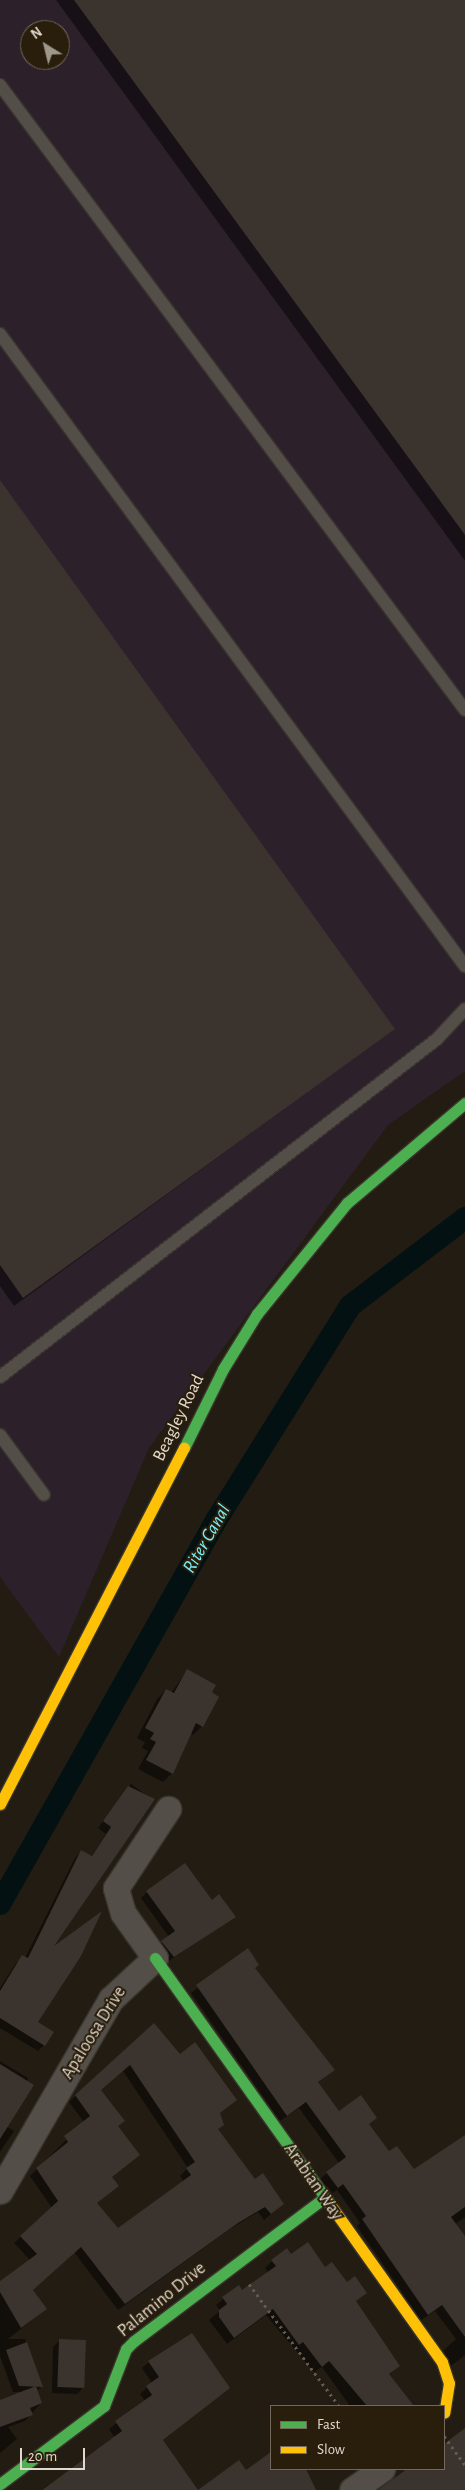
<!DOCTYPE html>
<html>
<head>
<meta charset="utf-8">
<style>
	body { margin:0 }
	#map { position:relative; width:465px; height:2490px; overflow:hidden; background:#221c12; font-family:"Alegreya Sans",sans-serif }
	div>[style] { position:absolute }
	.industrial>* { inset:0; background:#2c212b }
	.shadow>* { inset:0; background:#0007 }
	.canal>* { height:22px; margin:-11px; padding:0 11px; transform-origin:11px; border-radius:11px; background:#031112 }
	.building>* { inset:0; background:#3a332e; transform-origin:0 0 }
	.path>* { height:3px; margin-top:-1.5px; transform-origin:0; background:repeating-linear-gradient(90deg,#5f5a53 0 2.5px,transparent 0 6.5px) }
	.roads { filter:drop-shadow(1px 0 #3a352e) drop-shadow(-1px 0 #3a352e) drop-shadow(0 1px #3a352e) drop-shadow(0 -1px #3a352e) }
	.lane>* { height:12px; margin:-6px; padding:0 6px; transform-origin:6px; border-radius:6px; background:#534e48 }
	.street>* { height:25px; margin:-12.5px; padding:0 12.5px; transform-origin:12.5px; border-radius:12.5px; background:#534e48 }
	.fast>* { height:11px; margin:-5.5px; padding:0 5.5px; transform-origin:5.5px; border-radius:5.5px; background:#4caf50 }
	.slow>* { height:11px; margin:-5.5px; padding:0 5.5px; transform-origin:5.5px; border-radius:5.5px; background:#ffc107 }
	span { translate:-50% -50%; white-space:nowrap; text-align:center; line-height:1.15; -webkit-text-stroke:4px #291d0b; paint-order:stroke }
	.street-label { font-size:18px; color:#e1d9ce }
	.water-label { font-size:19px; color:#79f1fb; font-style:italic }
	.legend { position:absolute; left:270px; top:2405px; width:175px; height:65px; box-sizing:border-box; background:#291d0b; border:1px solid #736859; margin:0; padding:6px 9px; list-style:none; font-size:15px; color:#e1d9ce }
	.legend li { display:flex; align-items:center; gap:10px; height:25px }
	.legend b { width:25px; border:1px solid #736859 }
	.north { position:absolute; left:20px; top:20px; width:50px; height:50px; box-sizing:border-box; background:#291d0b; border:1px solid #736859; border-radius:50%; rotate:324deg; font-size:14px; font-weight:700; line-height:20px; text-align:center; color:#e1d9ce }
	.north::after { content:''; display:block; margin:auto; width:18px; height:22px; background:#9e978c; clip-path:polygon(50% 0,100% 100%,50% 72%,0 100%) }
	.scale { position:absolute; left:20px; top:2448px; width:65px; height:22px; box-sizing:border-box; border:2px solid #e1d9ce; border-top:0; padding-left:6px; font-size:15px; line-height:18px; white-space:nowrap; color:#e1d9ce; -webkit-text-stroke:4px #291d0b; paint-order:stroke }
</style>
</head>
<body>
<div id="map">
	<div class="industrial">
		<div style="clip-path:polygon(evenodd,0 0,465px 0,465px 1071px,388px 1125px,149px 1448px,59px 1657px,0 1577px,0 0,30px 30px,60px 30px,60px 60px,30px 60px,30px 30px)"></div>
	</div>
	<div class="shadow">
		<div style="clip-path:polygon(56px 0,465px 0,465px 561px)"></div>
		<div style="clip-path:polygon(0 482px,394px 1029px,14px 1306px,0 1286px)"></div>
		<div style="clip-path:polygon(187px 1671px,210px 1693px,202px 1726px,193px 1735px,189px 1733px,172px 1773px,163px 1782px,138px 1769px,148px 1751px,142px 1748px,145px 1742px,137px 1738px,157px 1699px,166px 1690px,171px 1693px)"></div>
		<div style="clip-path:polygon(131px 1784px,153px 1800px,49px 1950px,37px 2023px,44px 2045px,38px 2051px,0 2028px,0 1988px,16px 1963px,25px 1958px,75px 1858px,81px 1852px,91px 1857px,106px 1834px,98px 1828px)"></div>
		<div style="clip-path:polygon(147px 1892px,212px 1901px,234px 1917px,167px 1962px,155px 1948px,169px 1937px,141px 1898px)"></div>
		<div style="clip-path:polygon(248px 1950px,254px 1968px,333px 2069px,317px 2083px,339px 2113px,368px 2125px,389px 2153px,413px 2170px,465px 2136px,465px 2217px,455px 2224px,465px 2261px,465px 2355px,451px 2366px,443px 2351px,456px 2339px,435px 2311px,421px 2320px,357px 2226px,360px 2223px,337px 2190px,331px 2194px,320px 2179px,339px 2163px,299px 2108px,280px 2121px,191px 1993px)"></div>
		<div style="clip-path:polygon(evenodd,154px 2025px,179px 2055px,235px 2100px,219px 2114px,217px 2130px,254px 2181px,283px 2204px,264px 2220px,258px 2212px,230px 2229px,118px 2310px,74px 2252px,31px 2290px,46px 2309px,8px 2339px,25px 2339px,42px 2386px,37px 2391px,41px 2403px,25px 2421px,8px 2427px,17px 2439px,0 2453px,0 2401px,24px 2392px,13px 2392px,0 2356px,0 2281px,30px 2260px,14px 2243px,52px 2208px,30px 2176px,84px 2122px,69px 2102px,154px 2025px,123px 2071px,188px 2168px,180px 2176px,184px 2181px,117px 2230px,96px 2204px,117px 2186px,111px 2177px,138px 2155px,117px 2127px,100px 2090px,123px 2071px)"></div>
		<div style="clip-path:polygon(0 2061px,28px 2078px,6px 2126px,14px 2131px,0 2152px)"></div>
		<div style="clip-path:polygon(291px 2256px,325px 2269px,366px 2293px,355px 2302px,399px 2365px,389px 2375px,413px 2406px,350px 2406px,322px 2367px,314px 2372px,266px 2315px,227px 2344px,209px 2320px,220px 2311px,216px 2305px,238px 2287px,242px 2292px,269px 2273px,265px 2268px,272px 2261px)"></div>
		<div style="clip-path:polygon(59px 2341px,83px 2388px,77px 2394px,52px 2393px,53px 2347px)"></div>
		<div style="clip-path:polygon(149px 2362px,228px 2388px,162px 2441px,173px 2490px,41px 2490px,115px 2438px,109px 2429px,145px 2401px,140px 2394px,152px 2383px,142px 2368px)"></div>
		<div style="clip-path:polygon(459px 2435px,465px 2443px,465px 2480px,451px 2490px,382px 2490px,409px 2469px,444px 2469px,444px 2444px)"></div>
	</div>
	<div class="canal">
		<div style="left:0;top:1904px;width:442px;rotate:-60.6deg"></div>
		<div style="left:217px;top:1519px;width:251px;rotate:-58deg"></div>
		<div style="left:350px;top:1306px;width:145px;rotate:-37.4deg"></div>
	</div>
	<div class="building">
		<div style="clip-path:polygon(74px 0,465px 0,465px 535px)"></div>
		<div style="clip-path:polygon(0 480px,395px 1029px,23px 1298px,0 1265px)"></div>
		<div style="clip-path:polygon(187px 1669px,216px 1685px,212px 1692px,219px 1697px,203px 1727px,196px 1723px,173px 1774px,146px 1760px,156px 1742px,150px 1739px,154px 1733px,145px 1728px,166px 1689px,174px 1693px)"></div>
		<div style="clip-path:polygon(128px 1786px,155px 1799px,54px 1946px,102px 1911px,81px 1956px,38px 2022px,54px 2032px,45px 2046px,0 2018px,0 1991px,22px 1955px,28px 1958px,81px 1850px,92px 1856px,111px 1827px,103px 1821px)"></div>
		<div style="clip-path:polygon(185px 1863px,212px 1900px,219px 1894px,236px 1917px,174px 1957px,161px 1941px,175px 1931px,146px 1891px)"></div>
		<div style="clip-path:polygon(248px 1948px,259px 1965px,255px 1968px,335px 2070px,318px 2082px,339px 2111px,361px 2095px,377px 2118px,369px 2124px,389px 2151px,397px 2146px,414px 2169px,465px 2135px,465px 2207px,451px 2217px,465px 2236px,465px 2337px,442px 2305px,428px 2315px,362px 2219px,366px 2216px,343px 2184px,338px 2188px,326px 2172px,346px 2157px,306px 2102px,287px 2116px,196px 1985px)"></div>
		<div style="clip-path:polygon(evenodd,154px 2023px,180px 2054px,195px 2042px,237px 2100px,220px 2113px,224px 2125px,218px 2129px,255px 2179px,263px 2173px,284px 2204px,271px 2214px,265px 2207px,238px 2223px,125px 2304px,81px 2247px,33px 2290px,47px 2309px,21px 2328px,0 2292px,0 2281px,37px 2254px,20px 2236px,58px 2201px,36px 2168px,68px 2142px,64px 2136px,90px 2116px,75px 2095px,154px 2023px,130px 2065px,195px 2162px,186px 2168px,191px 2175px,118px 2228px,97px 2203px,119px 2186px,112px 2177px,140px 2155px,118px 2126px,125px 2121px,101px 2090px,130px 2065px)"></div>
		<div style="clip-path:polygon(0 2064px,34px 2085px,0 2139px)"></div>
		<div style="clip-path:polygon(308px 2242px,325px 2267px,332px 2262px,347px 2282px,355px 2276px,367px 2293px,356px 2301px,400px 2366px,389px 2374px,414px 2406px,367px 2406px,329px 2361px,322px 2367px,303px 2342px,299px 2345px,273px 2309px,234px 2338px,219px 2317px,219px 2310px,227px 2304px,222px 2297px,239px 2285px,242px 2290px,276px 2266px,271px 2260px,287px 2248px,291px 2254px)"></div>
		<div style="clip-path:polygon(192px 2333px,230px 2388px,163px 2440px,198px 2490px,239px 2460px,246px 2470px,271px 2452px,271px 2469px,306px 2469px,316px 2490px,42px 2490px,122px 2431px,115px 2421px,152px 2395px,146px 2386px,159px 2377px,148px 2361px)"></div>
		<div style="left:59px;top:2339px;width:27px;height:48px;rotate:2deg"></div>
		<div style="clip-path:polygon(27px 2342px,43px 2387px,19px 2386px,6px 2350px)"></div>
		<div style="clip-path:polygon(36px 2386px,42px 2403px,30px 2408px,33px 2415px,0 2427px,0 2400px)"></div>
		<div style="clip-path:polygon(465px 2428px,465px 2490px,378px 2490px,407px 2469px,444px 2469px,444px 2444px)"></div>
	</div>
	<div class="path">
		<div style="left:249px;top:2284px;width:152px;rotate:53.6deg"></div>
		<div style="left:444px;top:2436px;width:36px;rotate:54deg"></div>
	</div>
	<div class="roads">
		<div class="lane">
			<div style="left:0;top:85px;width:779px;rotate:53.35deg"></div>
			<div style="left:0;top:334px;width:785px;rotate:53.66deg"></div>
			<div style="left:0;top:1377px;width:552px;rotate:-37.72deg"></div>
			<div style="left:437px;top:1039px;width:41px;rotate:-47deg"></div>
			<div style="left:0;top:1435px;width:74px;rotate:53.7deg"></div>
		</div>
		<div class="street">
			<div style="left:0;top:2191px;width:222px;rotate:-60deg"></div>
			<div style="left:111px;top:1999px;width:60px;rotate:-43deg"></div>
			<div style="left:155px;top:1958px;width:55px;rotate:-125.4deg"></div>
			<div style="left:123px;top:1913px;width:26px;rotate:-106deg"></div>
			<div style="left:116px;top:1888px;width:95px;rotate:-56.6deg"></div>
			<div style="left:352px;top:2490px;width:37px;rotate:-35deg"></div>
		</div>
		<div class="fast">
			<div style="left:184px;top:1448px;width:88px;rotate:-63.7deg"></div>
			<div style="left:223px;top:1369px;width:65px;rotate:-58.3deg"></div>
			<div style="left:257px;top:1314px;width:143px;rotate:-51deg"></div>
			<div style="left:347px;top:1203px;width:155px;rotate:-40.3deg"></div>
			<div style="left:155px;top:1958px;width:301px;rotate:54.6deg"></div>
			<div style="left:0;top:2484px;width:130px;rotate:-36.9deg"></div>
			<div style="left:104px;top:2406px;width:61px;rotate:-68.9deg"></div>
			<div style="left:126px;top:2349px;width:11px;rotate:-45deg"></div>
			<div style="left:134px;top:2341px;width:238px;rotate:-37deg"></div>
		</div>
		<div class="slow">
			<div style="left:0;top:1804px;width:401px;rotate:-62.7deg"></div>
			<div style="left:329px;top:2203px;width:195px;rotate:54.6deg"></div>
			<div style="left:442px;top:2362px;width:22px;rotate:72deg"></div>
			<div style="left:449px;top:2383px;width:30px;rotate:99deg"></div>
		</div>
	</div>
	<div class="street-label">
		<span style="left:179px;top:1418px;rotate:-64deg">Beagley Road</span>
		<span style="left:94px;top:2033px;rotate:-58deg">Apaloosa Drive</span>
		<span style="left:313px;top:2182px;rotate:55deg">Arabian Way</span>
		<span style="left:162px;top:2300px;rotate:-39deg">Palamino Drive</span>
	</div>
	<div class="water-label">
		<span style="left:207px;top:1539px;rotate:-60deg">Riter Canal</span>
	</div>
	<ul class="legend">
	<li><b style="height:6px;background:#4caf50"></b>Fast</li>
	<li><b style="height:6px;background:#ffc107"></b>Slow</li>
	</ul>
	<div class="north">N</div>
	<div class="scale">20 m</div>
</div>
</body>
</html>
